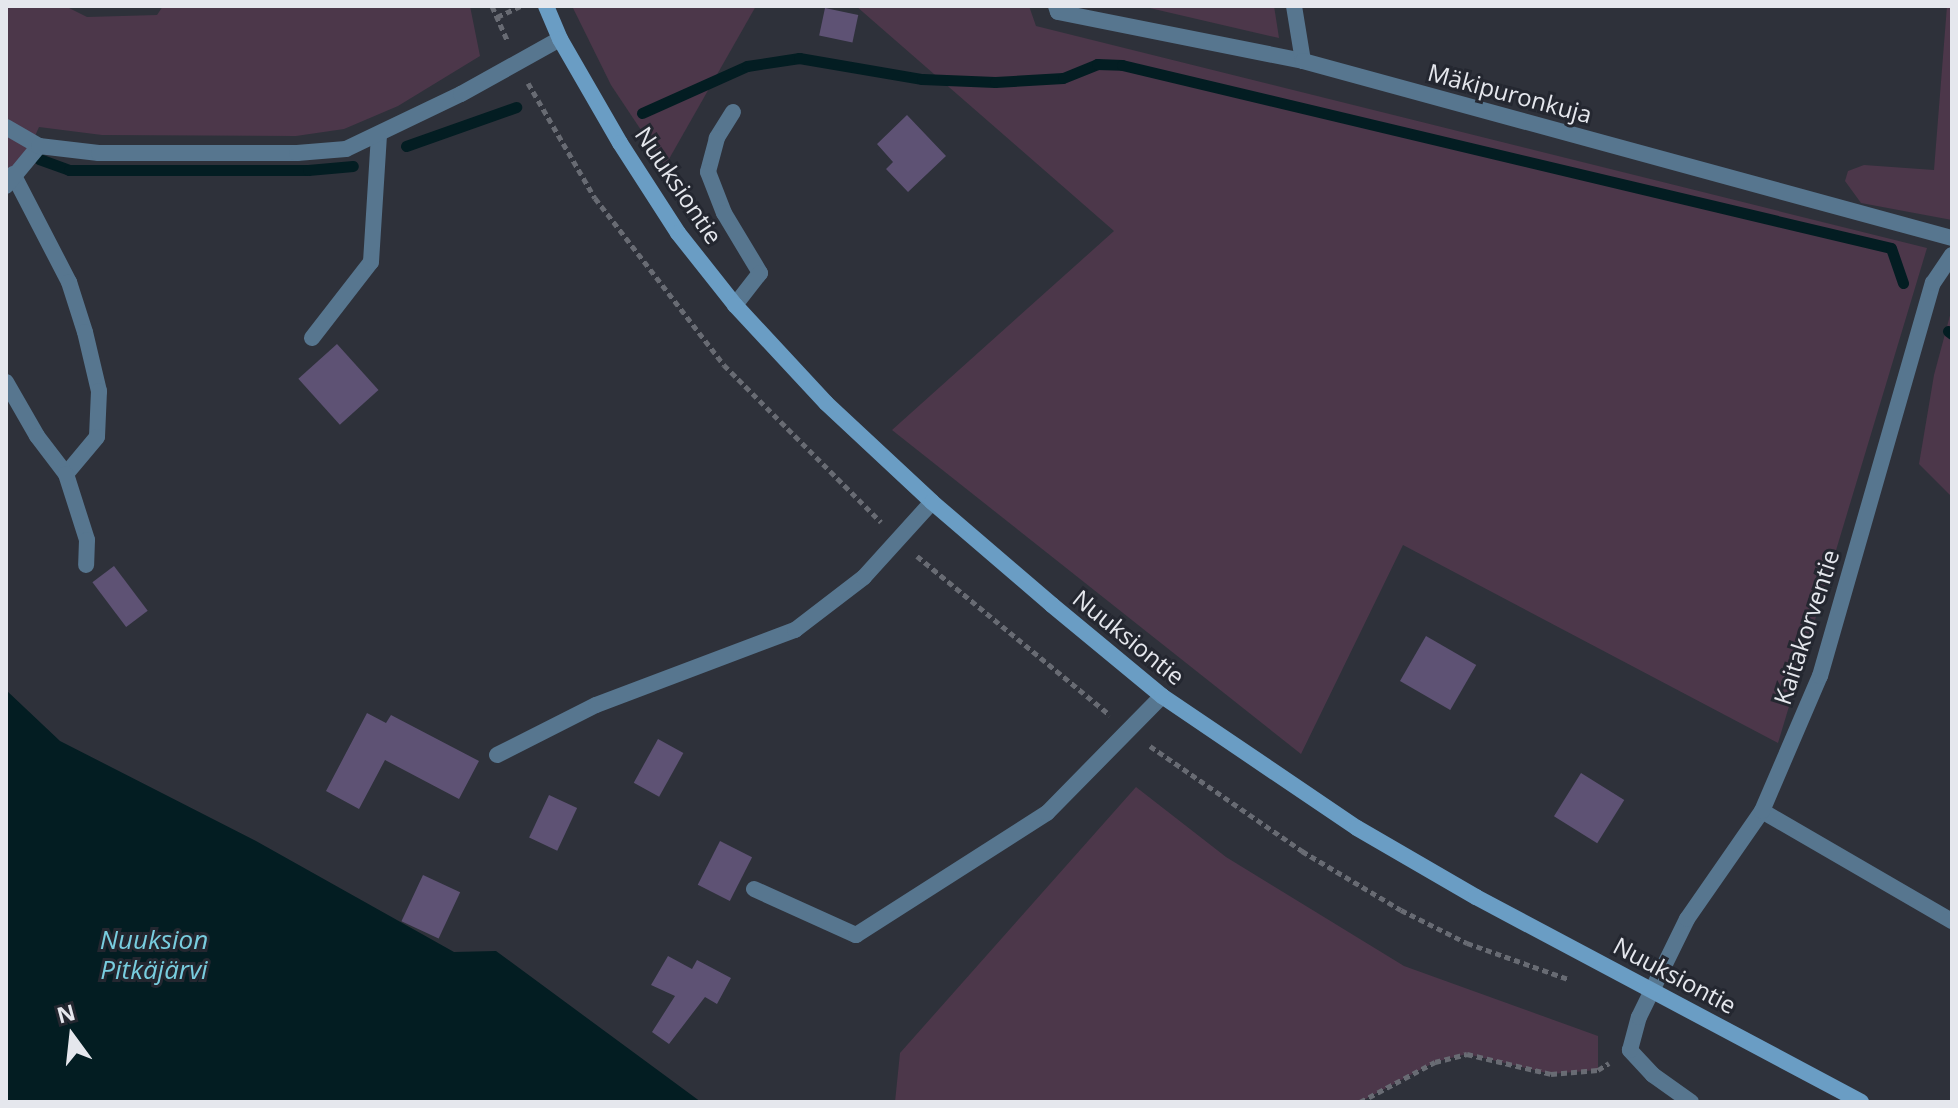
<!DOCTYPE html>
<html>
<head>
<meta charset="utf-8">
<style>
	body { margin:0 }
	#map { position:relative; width:1958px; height:1108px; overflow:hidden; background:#2e313a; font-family:"Open Sans",sans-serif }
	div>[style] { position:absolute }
	.green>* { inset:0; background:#4c374a }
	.water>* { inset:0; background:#031d22 }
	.stream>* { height:11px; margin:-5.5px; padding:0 5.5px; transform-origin:5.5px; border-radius:5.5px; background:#031d22 }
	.building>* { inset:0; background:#5e5274; transform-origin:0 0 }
	.path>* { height:5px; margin-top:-2.5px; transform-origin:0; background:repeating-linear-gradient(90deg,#686b73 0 6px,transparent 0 10px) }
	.lane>* { height:16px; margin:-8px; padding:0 8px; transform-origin:8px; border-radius:8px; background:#57768f }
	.street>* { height:16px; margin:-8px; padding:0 8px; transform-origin:8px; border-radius:8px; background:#57768f }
	.secondary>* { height:16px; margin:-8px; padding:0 8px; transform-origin:8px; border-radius:8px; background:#6a9dc4 }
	span { translate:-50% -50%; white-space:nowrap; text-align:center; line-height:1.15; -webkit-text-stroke:6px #242730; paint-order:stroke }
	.street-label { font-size:24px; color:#e5e7ed }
	.water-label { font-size:26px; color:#78cddf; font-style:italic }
	.frame { position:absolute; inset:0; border:8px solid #e5e7ed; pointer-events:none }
	.north { position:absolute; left:32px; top:996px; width:80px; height:80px; -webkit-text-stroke:6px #242730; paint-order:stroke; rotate:345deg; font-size:22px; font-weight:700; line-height:32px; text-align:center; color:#e5e7ed }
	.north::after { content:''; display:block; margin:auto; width:28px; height:36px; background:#e5e7ed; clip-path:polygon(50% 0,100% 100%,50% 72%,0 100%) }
</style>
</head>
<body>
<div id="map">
	<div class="green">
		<div style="clip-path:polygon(6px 6px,65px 6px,87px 17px,157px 15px,163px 6px,470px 6px,480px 56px,398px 106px,344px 129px,296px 136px,102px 135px,39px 127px,23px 163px,6px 186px)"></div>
		<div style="clip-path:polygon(572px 6px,756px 6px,665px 166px,611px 85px)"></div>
		<div style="clip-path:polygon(856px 6px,1029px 6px,1036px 26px,1927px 248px,1778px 743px,1403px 545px,1301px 754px,892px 430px,1114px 231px)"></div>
		<div style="clip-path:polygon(1141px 6px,1274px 6px,1279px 38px)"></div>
		<div style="clip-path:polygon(1947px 6px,1952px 6px,1952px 220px,1861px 203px,1845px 181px,1848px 171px,1864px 165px,1934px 170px)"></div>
		<div style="clip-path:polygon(1952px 308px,1952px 497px,1919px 464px,1934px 375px)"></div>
		<div style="clip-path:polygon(1136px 787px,1226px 857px,1404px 966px,1598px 1036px,1598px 1070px,1551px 1074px,1467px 1054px,1435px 1062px,1360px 1102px,895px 1102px,900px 1053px)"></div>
	</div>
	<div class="water">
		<div style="clip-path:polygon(6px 690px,60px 741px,256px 841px,454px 952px,496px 951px,701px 1102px,6px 1102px)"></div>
	</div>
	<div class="stream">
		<div style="left:642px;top:113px;width:115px;rotate:-24.1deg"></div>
		<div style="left:747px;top:66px;width:53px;rotate:-8.7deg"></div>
		<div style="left:799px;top:58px;width:125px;rotate:9.7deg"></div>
		<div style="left:922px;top:79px;width:73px;rotate:2.4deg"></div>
		<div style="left:995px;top:82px;width:68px;rotate:-3.4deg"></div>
		<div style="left:1063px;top:78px;width:37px;rotate:-22deg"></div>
		<div style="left:1097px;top:64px;width:25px;rotate:2deg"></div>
		<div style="left:1122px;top:65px;width:790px;rotate:13.39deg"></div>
		<div style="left:1891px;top:248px;width:37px;rotate:71deg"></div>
		<div style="left:406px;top:146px;width:117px;rotate:-19.5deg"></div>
		<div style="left:39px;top:159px;width:32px;rotate:20deg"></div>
		<div style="left:69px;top:170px;width:239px"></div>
		<div style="left:308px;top:170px;width:45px;rotate:-5.1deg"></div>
		<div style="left:1948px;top:331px;width:5px;rotate:37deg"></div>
	</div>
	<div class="building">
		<div style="left:825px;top:8px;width:34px;height:28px;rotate:12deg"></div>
		<div style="clip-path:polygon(907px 115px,946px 156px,908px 192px,886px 169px,893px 162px,877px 144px)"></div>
		<div style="left:337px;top:344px;width:62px;height:52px;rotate:48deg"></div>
		<div style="left:114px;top:566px;width:56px;height:27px;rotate:53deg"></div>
		<div style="left:1426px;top:636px;width:58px;height:52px;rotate:30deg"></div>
		<div style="clip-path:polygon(367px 713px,386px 723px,391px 715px,479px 761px,459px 799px,385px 760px,359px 809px,326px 791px)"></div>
		<div style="left:658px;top:739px;width:29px;height:50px;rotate:29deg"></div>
		<div style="left:1581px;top:773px;width:51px;height:51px;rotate:32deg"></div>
		<div style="left:549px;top:795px;width:31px;height:47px;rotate:25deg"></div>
		<div style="left:720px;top:841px;width:36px;height:49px;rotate:27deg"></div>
		<div style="left:423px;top:875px;width:41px;height:51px;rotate:25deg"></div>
		<div style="clip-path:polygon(668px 956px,692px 969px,697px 960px,731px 978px,717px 1004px,705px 997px,669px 1044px,652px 1032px,675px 996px,651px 985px)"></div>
	</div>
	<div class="path">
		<div style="left:492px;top:6px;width:39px;rotate:66deg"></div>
		<div style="left:497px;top:17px;width:26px;rotate:-25deg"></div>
		<div style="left:528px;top:83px;width:133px;rotate:59.8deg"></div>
		<div style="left:595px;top:198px;width:211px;rotate:52.3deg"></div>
		<div style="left:724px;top:365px;width:222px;rotate:45deg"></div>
		<div style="left:917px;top:556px;width:250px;rotate:39.5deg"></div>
		<div style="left:1150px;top:746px;width:185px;rotate:34.6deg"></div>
		<div style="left:1302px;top:851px;width:115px;rotate:30.8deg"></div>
		<div style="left:1401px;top:910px;width:74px;rotate:26.6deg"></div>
		<div style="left:1467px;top:943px;width:107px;rotate:19.6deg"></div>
		<div style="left:1360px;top:1102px;width:85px;rotate:-28.1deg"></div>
		<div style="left:1435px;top:1062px;width:33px;rotate:-14deg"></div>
		<div style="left:1467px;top:1054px;width:86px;rotate:13.4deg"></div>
		<div style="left:1551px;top:1074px;width:47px;rotate:-4.9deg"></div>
		<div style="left:1598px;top:1070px;width:13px;rotate:-32deg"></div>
	</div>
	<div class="lane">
		<div style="left:1056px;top:6px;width:6px;rotate:72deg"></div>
		<div style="left:1058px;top:12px;width:250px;rotate:11.3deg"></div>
		<div style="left:1303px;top:61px;width:56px;rotate:-99.3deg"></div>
		<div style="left:733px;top:112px;width:31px;rotate:122deg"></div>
		<div style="left:717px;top:138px;width:35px;rotate:105deg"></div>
		<div style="left:708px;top:172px;width:44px;rotate:68.7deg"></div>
		<div style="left:724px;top:213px;width:70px;rotate:59deg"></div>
		<div style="left:760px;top:273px;width:41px;rotate:128deg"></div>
		<div style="left:13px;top:174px;width:122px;rotate:62.6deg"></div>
		<div style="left:69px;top:282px;width:52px;rotate:72.3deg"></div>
		<div style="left:85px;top:332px;width:61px;rotate:76.7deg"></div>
		<div style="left:99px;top:391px;width:46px;rotate:92.5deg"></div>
		<div style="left:97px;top:437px;width:48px;rotate:130deg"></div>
		<div style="left:6px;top:186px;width:52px;rotate:-50.5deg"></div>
		<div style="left:312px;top:338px;width:96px;rotate:-52.2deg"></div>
		<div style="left:371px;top:262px;width:128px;rotate:-86.4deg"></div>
		<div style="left:6px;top:382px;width:62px;rotate:60.1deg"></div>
		<div style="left:37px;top:436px;width:48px;rotate:52.7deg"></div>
		<div style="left:66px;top:474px;width:69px;rotate:72.3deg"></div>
		<div style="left:87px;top:540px;width:25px;rotate:92deg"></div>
		<div style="left:497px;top:755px;width:111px;rotate:-26.8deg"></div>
		<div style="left:596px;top:705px;width:213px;rotate:-20.7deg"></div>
		<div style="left:795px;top:630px;width:87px;rotate:-37.5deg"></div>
		<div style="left:864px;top:577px;width:101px;rotate:-47.8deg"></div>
		<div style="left:1762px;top:811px;width:220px;rotate:30.1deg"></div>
		<div style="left:754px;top:889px;width:112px;rotate:24.3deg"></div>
		<div style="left:856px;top:935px;width:227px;rotate:-32.6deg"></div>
		<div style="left:1047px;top:813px;width:164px;rotate:-45.5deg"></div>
	</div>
	<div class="street">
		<div style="left:1303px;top:61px;width:673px;rotate:15.26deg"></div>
		<div style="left:6px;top:127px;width:38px;rotate:30deg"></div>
		<div style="left:39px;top:146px;width:60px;rotate:6.7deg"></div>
		<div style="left:99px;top:153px;width:198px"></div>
		<div style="left:297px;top:153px;width:49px;rotate:-4.7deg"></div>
		<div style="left:346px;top:149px;width:127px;rotate:-25.6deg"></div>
		<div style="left:461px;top:94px;width:113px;rotate:-29.1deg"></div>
		<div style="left:1691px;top:1102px;width:47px;rotate:-144.6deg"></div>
		<div style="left:1653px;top:1075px;width:34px;rotate:-133deg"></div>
		<div style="left:1630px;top:1050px;width:34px;rotate:-75deg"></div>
		<div style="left:1639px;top:1017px;width:109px;rotate:-63.9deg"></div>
		<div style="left:1687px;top:919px;width:131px;rotate:-55.2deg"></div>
		<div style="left:1762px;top:811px;width:147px;rotate:-66.8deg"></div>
		<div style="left:1820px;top:676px;width:409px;rotate:-74deg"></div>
		<div style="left:1933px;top:283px;width:34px;rotate:-56deg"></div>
	</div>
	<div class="secondary">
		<div style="left:546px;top:6px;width:36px;rotate:67deg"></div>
		<div style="left:560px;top:39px;width:120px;rotate:60deg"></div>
		<div style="left:620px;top:143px;width:107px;rotate:57.2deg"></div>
		<div style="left:678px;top:233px;width:92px;rotate:51.6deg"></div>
		<div style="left:735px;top:305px;width:134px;rotate:47.1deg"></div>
		<div style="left:826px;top:403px;width:145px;rotate:43deg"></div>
		<div style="left:932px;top:502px;width:158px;rotate:40.6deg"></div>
		<div style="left:1052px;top:605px;width:143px;rotate:39.6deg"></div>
		<div style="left:1162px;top:696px;width:235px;rotate:34.1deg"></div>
		<div style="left:1357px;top:828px;width:138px;rotate:30.1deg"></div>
		<div style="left:1476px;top:897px;width:436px;rotate:28deg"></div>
	</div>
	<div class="street-label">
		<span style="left:1510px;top:93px;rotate:15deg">Mäkipuronkuja</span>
		<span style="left:679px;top:185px;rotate:56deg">Nuuksiontie</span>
		<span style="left:1806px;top:627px;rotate:-72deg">Kaitakorventie</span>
		<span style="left:1129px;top:637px;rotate:39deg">Nuuksiontie</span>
		<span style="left:1675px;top:975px;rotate:28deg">Nuuksiontie</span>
	</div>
	<div class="water-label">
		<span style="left:154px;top:955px">Nuuksion<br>Pitkäjärvi</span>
	</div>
	<div class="frame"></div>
	<div class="north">N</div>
</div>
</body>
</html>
